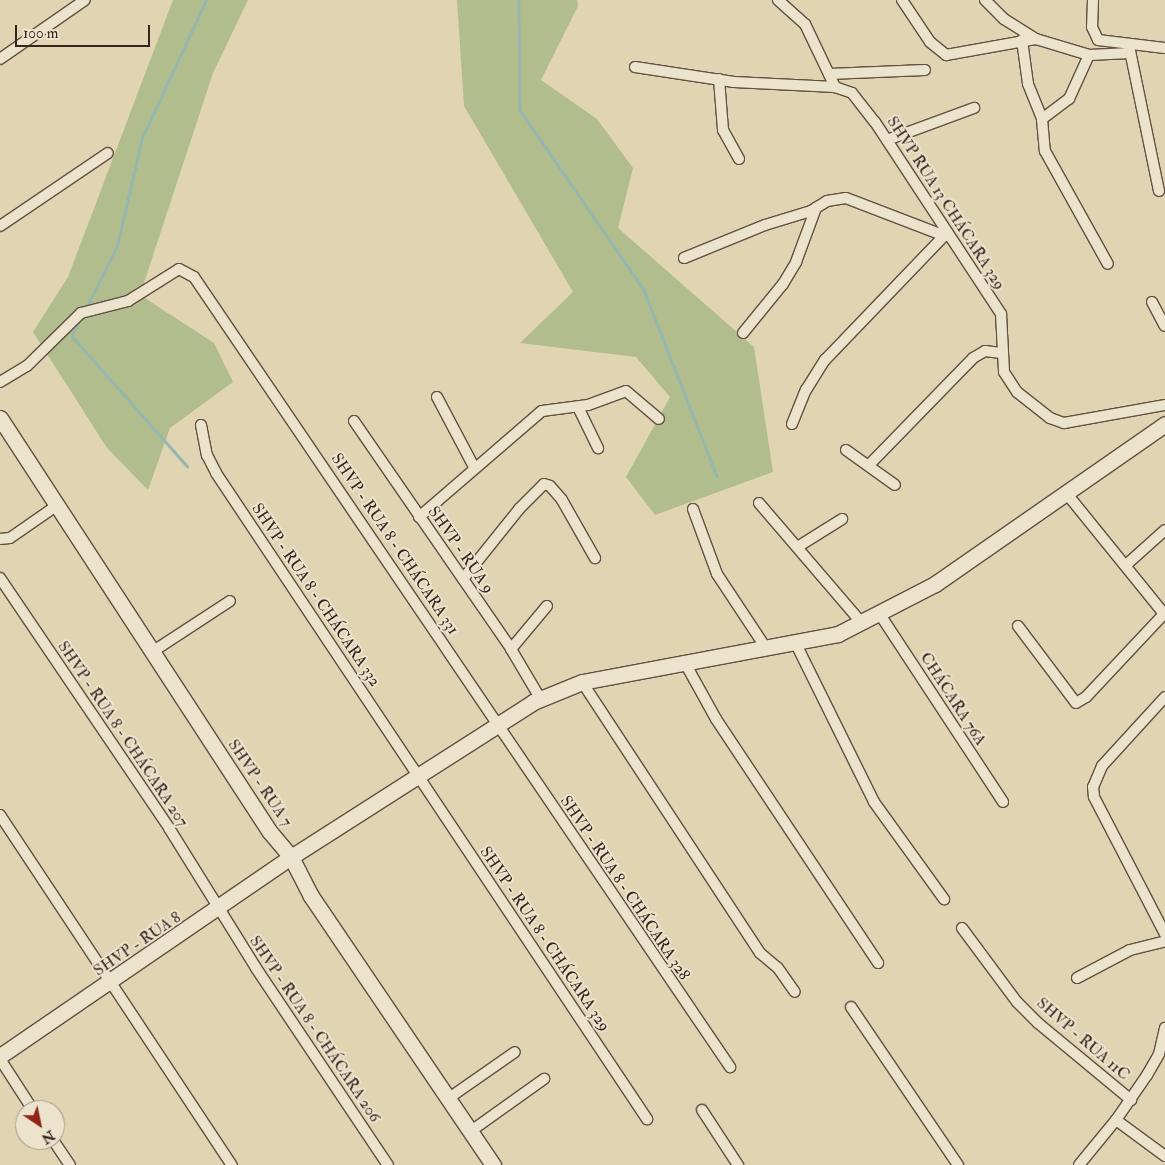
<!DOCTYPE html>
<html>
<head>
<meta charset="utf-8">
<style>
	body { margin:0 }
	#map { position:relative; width:1165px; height:1165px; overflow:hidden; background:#e1d4b2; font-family:"IM FELL Double Pica",serif }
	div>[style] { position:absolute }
	.green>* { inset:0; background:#b2bd8d }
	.stream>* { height:2.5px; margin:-1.25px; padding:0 1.25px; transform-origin:1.25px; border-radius:1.25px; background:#94b8ad }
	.roads { filter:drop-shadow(1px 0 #615043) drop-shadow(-1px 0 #615043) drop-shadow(0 1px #615043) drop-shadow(0 -1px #615043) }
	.street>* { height:10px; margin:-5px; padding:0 5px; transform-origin:5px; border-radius:5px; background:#ece3cd }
	.secondary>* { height:15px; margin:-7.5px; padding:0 7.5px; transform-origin:7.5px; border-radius:7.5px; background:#ece3cd }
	span { translate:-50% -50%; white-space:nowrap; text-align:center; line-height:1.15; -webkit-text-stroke:4px #ece3cd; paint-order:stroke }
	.street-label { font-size:16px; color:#36241e }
	.north { position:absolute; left:15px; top:1100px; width:50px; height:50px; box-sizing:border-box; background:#ece3cd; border:1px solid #a39787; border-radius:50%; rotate:146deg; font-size:14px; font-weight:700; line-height:20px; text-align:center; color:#36241e }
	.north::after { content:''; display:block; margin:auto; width:18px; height:22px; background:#8f2418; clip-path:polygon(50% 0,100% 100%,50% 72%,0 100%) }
	.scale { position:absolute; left:15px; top:25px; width:135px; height:22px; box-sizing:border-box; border:2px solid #36241e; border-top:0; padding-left:6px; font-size:15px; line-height:18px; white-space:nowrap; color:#36241e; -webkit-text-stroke:4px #ece3cd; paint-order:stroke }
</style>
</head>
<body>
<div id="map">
	<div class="green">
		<div style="clip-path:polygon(173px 0,248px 0,213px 73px,140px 295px,214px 343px,233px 382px,170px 428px,148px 490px,107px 448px,33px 332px,68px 277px)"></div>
		<div style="clip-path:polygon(457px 0,577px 0,578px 6px,541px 80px,597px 119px,633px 168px,618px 228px,754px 347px,773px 472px,655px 515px,626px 477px,670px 397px,636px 357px,520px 343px,573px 292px,464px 106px)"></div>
	</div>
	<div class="stream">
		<div style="left:519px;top:0;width:110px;rotate:89.5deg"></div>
		<div style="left:520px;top:110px;width:219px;rotate:55.4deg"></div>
		<div style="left:644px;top:290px;width:200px;rotate:68.6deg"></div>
		<div style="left:86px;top:308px;width:69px;rotate:-63.4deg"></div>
		<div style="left:117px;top:246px;width:111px;rotate:-77deg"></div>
		<div style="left:142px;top:138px;width:152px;rotate:-65.1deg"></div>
		<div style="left:80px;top:320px;width:18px;rotate:117deg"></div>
		<div style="left:72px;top:336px;width:174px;rotate:48.5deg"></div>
	</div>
	<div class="roads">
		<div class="street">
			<div style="left:778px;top:0;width:36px;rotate:42deg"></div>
			<div style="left:805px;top:24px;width:70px;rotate:64.5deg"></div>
			<div style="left:902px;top:0;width:50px;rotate:56.3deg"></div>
			<div style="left:930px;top:42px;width:21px;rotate:39deg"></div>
			<div style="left:946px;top:55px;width:91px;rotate:-10.1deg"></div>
			<div style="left:985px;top:0;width:27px;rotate:45deg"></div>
			<div style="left:1004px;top:19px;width:38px;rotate:32deg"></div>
			<div style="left:1036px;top:39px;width:55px;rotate:16.8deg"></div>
			<div style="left:1089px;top:55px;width:41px;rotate:-2.8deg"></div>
			<div style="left:1093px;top:0;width:27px;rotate:92deg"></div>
			<div style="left:1092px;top:27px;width:14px;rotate:65deg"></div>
			<div style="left:1098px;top:40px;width:67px;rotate:6.8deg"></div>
			<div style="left:1022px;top:40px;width:44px;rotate:82.2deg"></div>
			<div style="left:1028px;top:84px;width:38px;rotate:68deg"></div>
			<div style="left:1042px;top:119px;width:32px;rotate:85deg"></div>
			<div style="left:1045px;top:151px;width:129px;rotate:60.9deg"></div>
			<div style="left:1129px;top:46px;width:148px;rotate:78.3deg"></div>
			<div style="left:0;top:59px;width:103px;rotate:-34.8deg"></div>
			<div style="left:635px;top:67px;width:100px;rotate:8.6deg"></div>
			<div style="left:734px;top:82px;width:101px;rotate:2.8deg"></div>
			<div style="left:835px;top:87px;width:18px;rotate:19deg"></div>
			<div style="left:852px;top:93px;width:37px;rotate:52deg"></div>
			<div style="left:875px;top:122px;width:230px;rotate:56.7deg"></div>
			<div style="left:1001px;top:314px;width:58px;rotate:87deg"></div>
			<div style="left:1004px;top:372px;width:24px;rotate:57deg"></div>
			<div style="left:1017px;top:392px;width:42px;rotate:38.2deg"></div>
			<div style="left:1050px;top:418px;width:15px;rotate:20deg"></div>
			<div style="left:1064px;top:423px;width:103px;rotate:-10.1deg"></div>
			<div style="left:829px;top:74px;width:96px;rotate:-2.4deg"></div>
			<div style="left:719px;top:79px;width:51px;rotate:85.5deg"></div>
			<div style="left:723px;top:130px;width:33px;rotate:61deg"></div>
			<div style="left:1042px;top:119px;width:34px;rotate:-37deg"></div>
			<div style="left:1069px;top:99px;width:48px;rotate:-65.6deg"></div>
			<div style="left:887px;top:140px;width:93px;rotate:-20.2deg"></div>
			<div style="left:0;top:226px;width:130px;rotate:-34.1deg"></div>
			<div style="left:684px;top:258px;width:87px;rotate:-22.2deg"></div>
			<div style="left:765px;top:225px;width:48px;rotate:-16.9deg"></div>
			<div style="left:811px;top:211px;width:19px;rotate:-32deg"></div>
			<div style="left:827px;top:201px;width:19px;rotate:-9deg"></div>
			<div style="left:846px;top:198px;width:106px;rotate:21deg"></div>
			<div style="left:1152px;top:302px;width:27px;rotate:62deg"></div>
			<div style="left:743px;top:333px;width:63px;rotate:-50.8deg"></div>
			<div style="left:783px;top:284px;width:26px;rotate:-59deg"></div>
			<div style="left:796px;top:262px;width:58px;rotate:-69.7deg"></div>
			<div style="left:0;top:382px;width:31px;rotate:-31deg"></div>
			<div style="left:27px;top:366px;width:76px;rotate:-44.5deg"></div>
			<div style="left:81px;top:313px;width:49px;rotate:-14.3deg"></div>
			<div style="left:128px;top:301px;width:60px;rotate:-32.1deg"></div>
			<div style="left:179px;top:269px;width:17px;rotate:28deg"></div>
			<div style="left:194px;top:277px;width:955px;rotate:55.84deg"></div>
			<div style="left:437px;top:397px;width:79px;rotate:62.1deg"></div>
			<div style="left:578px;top:407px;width:46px;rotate:64deg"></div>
			<div style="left:354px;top:421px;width:277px;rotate:55.4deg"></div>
			<div style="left:511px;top:649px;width:57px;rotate:59.4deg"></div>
			<div style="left:792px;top:424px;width:37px;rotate:-68deg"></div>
			<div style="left:806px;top:390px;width:36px;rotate:-58deg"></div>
			<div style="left:825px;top:360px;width:176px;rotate:-46.2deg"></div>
			<div style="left:201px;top:425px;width:31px;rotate:79deg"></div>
			<div style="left:207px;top:455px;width:20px;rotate:63deg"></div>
			<div style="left:216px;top:473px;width:777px;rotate:56.29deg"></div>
			<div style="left:846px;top:450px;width:60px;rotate:35.5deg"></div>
			<div style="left:869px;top:465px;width:149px;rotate:-45.8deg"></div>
			<div style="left:973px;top:358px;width:14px;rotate:-30deg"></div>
			<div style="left:985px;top:351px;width:16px;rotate:7deg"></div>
			<div style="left:1067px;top:494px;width:156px;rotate:51deg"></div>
			<div style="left:759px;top:503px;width:158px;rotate:49.4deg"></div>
			<div style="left:693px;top:509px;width:69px;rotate:69.7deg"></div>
			<div style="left:717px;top:574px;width:89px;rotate:56.5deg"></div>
			<div style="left:419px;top:517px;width:162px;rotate:-40.8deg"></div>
			<div style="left:542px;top:411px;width:46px;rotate:-7.4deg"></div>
			<div style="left:588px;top:405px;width:40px;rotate:-20.2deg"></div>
			<div style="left:626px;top:391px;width:43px;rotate:40.3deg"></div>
			<div style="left:0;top:539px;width:10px;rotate:-6deg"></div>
			<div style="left:10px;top:538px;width:56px;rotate:-34.8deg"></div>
			<div style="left:799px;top:546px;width:51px;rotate:-32.1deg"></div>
			<div style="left:1126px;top:565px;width:52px;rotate:-41.9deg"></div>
			<div style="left:0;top:578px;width:302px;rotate:55.9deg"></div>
			<div style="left:169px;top:828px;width:165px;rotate:58.1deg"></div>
			<div style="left:256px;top:968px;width:237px;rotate:56.2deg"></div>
			<div style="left:463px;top:579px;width:90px;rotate:-51.3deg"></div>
			<div style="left:519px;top:509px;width:35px;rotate:-45deg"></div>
			<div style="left:544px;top:484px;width:6px;rotate:18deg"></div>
			<div style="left:550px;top:486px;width:18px;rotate:49deg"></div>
			<div style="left:562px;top:500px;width:67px;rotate:60.4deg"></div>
			<div style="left:879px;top:613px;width:226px;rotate:56.7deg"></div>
			<div style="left:1018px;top:626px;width:96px;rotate:53deg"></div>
			<div style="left:1076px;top:703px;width:12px;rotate:-31deg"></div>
			<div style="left:1086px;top:697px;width:114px;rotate:-46.8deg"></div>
			<div style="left:796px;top:644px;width:176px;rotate:63.7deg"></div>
			<div style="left:874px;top:802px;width:120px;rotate:54.2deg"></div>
			<div style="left:511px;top:649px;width:56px;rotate:-50.1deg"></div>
			<div style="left:152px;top:652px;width:93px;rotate:-33.2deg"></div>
			<div style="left:685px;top:663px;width:64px;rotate:61deg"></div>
			<div style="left:716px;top:719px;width:293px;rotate:56.4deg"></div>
			<div style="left:582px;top:682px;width:324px;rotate:56.7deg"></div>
			<div style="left:760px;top:953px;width:23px;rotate:40deg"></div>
			<div style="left:778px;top:968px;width:29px;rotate:55deg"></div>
			<div style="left:1165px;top:697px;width:93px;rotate:132.4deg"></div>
			<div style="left:1102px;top:766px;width:23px;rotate:113deg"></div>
			<div style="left:1093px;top:787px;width:10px;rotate:84deg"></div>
			<div style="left:1094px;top:797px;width:154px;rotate:62.6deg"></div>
			<div style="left:0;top:815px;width:420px;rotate:56.5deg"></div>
			<div style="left:962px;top:928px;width:92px;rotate:53.4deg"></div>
			<div style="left:1017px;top:1002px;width:30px;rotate:45deg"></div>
			<div style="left:1038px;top:1023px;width:121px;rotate:39.6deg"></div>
			<div style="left:1077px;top:978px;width:60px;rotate:-27.8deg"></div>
			<div style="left:1130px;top:950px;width:36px;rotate:-14deg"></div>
			<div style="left:851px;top:1007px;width:191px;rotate:55.9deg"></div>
			<div style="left:0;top:1059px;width:61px;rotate:57.1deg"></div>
			<div style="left:449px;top:1098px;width:80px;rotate:-34.9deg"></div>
			<div style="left:702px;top:1110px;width:66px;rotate:56.8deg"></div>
			<div style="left:1116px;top:1120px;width:61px;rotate:36.3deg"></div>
			<div style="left:471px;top:1131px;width:90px;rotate:-35.5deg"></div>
			<div style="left:53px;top:1140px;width:30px;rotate:56deg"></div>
			<div style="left:1079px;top:1165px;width:58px;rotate:-50.6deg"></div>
			<div style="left:1116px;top:1120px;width:55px;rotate:-55.4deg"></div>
			<div style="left:1147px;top:1075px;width:24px;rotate:-60deg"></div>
			<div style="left:1159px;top:1054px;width:27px;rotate:-77deg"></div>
		</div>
		<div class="secondary">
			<div style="left:0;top:418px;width:494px;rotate:56.9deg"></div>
			<div style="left:270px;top:832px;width:33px;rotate:50deg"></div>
			<div style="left:291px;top:857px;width:44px;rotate:62.9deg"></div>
			<div style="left:311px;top:896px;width:325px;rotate:55.9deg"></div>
			<div style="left:0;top:1056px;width:353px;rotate:-34.4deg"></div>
			<div style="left:291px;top:857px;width:287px;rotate:-32.6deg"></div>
			<div style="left:533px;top:702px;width:53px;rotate:-22.2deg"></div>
			<div style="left:582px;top:682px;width:260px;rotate:-10.6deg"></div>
			<div style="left:838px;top:634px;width:109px;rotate:-27.3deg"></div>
			<div style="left:935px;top:584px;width:280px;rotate:-34.8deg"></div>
		</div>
	</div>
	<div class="street-label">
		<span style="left:946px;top:203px;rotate:57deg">SHVP RUA 13 CHÁCARA 329</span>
		<span style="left:395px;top:544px;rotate:56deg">SHVP - RUA 8 - CHÁCARA 331</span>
		<span style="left:461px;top:550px;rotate:55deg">SHVP - RUA 9</span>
		<span style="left:316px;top:595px;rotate:56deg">SHVP - RUA 8 - CHÁCARA 332</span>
		<span style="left:953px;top:699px;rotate:57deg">CHÁCARA 76A</span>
		<span style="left:123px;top:734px;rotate:56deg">SHVP - RUA 8 - CHÁCARA 207</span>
		<span style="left:260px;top:783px;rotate:56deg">SHVP - RUA 7</span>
		<span style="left:625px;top:888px;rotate:56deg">SHVP - RUA 8 - CHÁCARA 328</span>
		<span style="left:545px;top:939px;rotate:56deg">SHVP - RUA 8 - CHÁCARA 329</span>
		<span style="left:137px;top:944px;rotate:-34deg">SHVP - RUA 8</span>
		<span style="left:315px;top:1029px;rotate:56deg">SHVP - RUA 8 - CHÁCARA 206</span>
		<span style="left:1083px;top:1039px;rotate:41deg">SHVP - RUA 11C</span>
	</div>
	<div class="north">N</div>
	<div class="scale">100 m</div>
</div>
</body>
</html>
